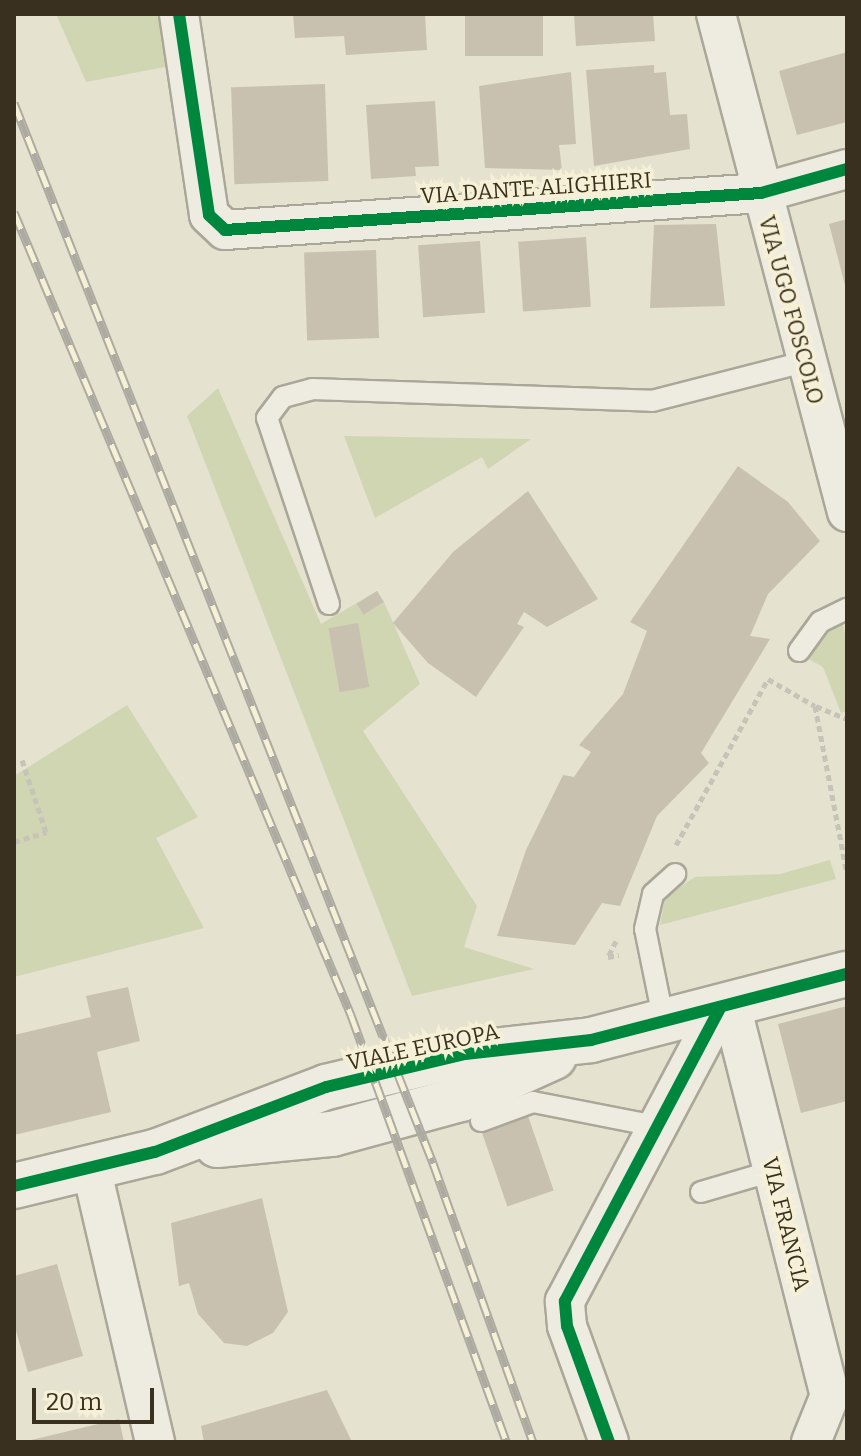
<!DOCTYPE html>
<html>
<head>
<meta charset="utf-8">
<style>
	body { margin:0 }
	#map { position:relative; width:861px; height:1456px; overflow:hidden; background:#e5e2cf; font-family:Bitter,serif }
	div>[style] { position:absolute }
	.green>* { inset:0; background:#d0d6b2 }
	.building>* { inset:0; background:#c9c1b0; transform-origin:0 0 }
	.path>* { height:5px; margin-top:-2.5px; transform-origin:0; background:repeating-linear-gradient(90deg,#c6c3b8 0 6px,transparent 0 10px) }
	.roads { filter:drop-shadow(2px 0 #aba798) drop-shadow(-2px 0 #aba798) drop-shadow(0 2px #aba798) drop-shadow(0 -2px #aba798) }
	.service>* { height:20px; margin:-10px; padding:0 10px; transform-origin:10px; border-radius:10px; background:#eeebe1 }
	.minor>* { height:38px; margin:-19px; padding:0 19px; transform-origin:19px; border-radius:19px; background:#eeebe1 }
	.tertiary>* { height:44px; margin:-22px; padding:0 22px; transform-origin:22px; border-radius:22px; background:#eeebe1 }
	.rail>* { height:9px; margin-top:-4.5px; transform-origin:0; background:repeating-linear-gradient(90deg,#f6f1d6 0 18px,#adaba1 0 36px); box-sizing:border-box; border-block:2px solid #adaba1 }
	.cycleway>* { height:12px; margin:-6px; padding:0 6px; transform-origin:6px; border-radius:6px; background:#00873e }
	span { translate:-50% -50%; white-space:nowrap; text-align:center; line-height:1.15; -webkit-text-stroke:7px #f6f1d6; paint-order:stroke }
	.street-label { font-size:22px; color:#3a301f }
	.frame { position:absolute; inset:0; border:16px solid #3a301f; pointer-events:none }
	.scale { position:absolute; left:32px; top:1388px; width:122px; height:36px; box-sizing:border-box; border:4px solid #3a301f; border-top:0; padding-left:10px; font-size:24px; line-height:28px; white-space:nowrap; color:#3a301f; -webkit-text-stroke:6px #f6f1d6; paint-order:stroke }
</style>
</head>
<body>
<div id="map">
	<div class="green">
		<div style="clip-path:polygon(56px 14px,159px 14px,170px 66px,86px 82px)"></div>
		<div style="clip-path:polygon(218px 388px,321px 624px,377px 591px,384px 602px,420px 684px,363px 731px,477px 906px,464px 947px,534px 969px,412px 996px,187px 416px)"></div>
		<div style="clip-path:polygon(344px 436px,531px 439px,488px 469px,482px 457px,375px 518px)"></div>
		<div style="clip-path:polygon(841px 617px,847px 642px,847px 711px,841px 713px,823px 667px,805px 657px)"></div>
		<div style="clip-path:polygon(127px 705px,198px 817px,156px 838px,204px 928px,14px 977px,14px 776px)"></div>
		<div style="clip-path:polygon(830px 860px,836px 879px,660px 925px,665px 897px,695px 877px,780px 874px)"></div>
	</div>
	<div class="building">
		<div style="clip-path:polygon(293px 14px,425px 14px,427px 50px,346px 55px,344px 36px,295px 38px)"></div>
		<div style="left:465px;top:14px;width:78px;height:42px"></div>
		<div style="clip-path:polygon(574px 14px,653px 14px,655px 41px,576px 46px)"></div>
		<div style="clip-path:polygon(847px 52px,847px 122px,797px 135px,779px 71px)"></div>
		<div style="clip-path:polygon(654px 65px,654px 73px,666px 72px,670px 115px,687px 114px,690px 149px,594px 166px,586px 70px)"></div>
		<div style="clip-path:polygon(571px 72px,576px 144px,559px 145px,562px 170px,485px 168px,479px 86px)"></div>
		<div style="left:325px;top:84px;width:97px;height:94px;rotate:88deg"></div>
		<div style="clip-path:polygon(435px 101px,439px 166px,415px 167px,416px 176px,371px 179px,366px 105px)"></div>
		<div style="clip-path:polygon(847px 219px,847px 289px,846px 289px,829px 224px)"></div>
		<div style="clip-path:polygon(716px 224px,725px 306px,650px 308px,654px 225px)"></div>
		<div style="left:586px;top:237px;width:70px;height:68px;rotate:86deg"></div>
		<div style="left:480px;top:241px;width:72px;height:62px;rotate:86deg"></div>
		<div style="left:376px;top:250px;width:88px;height:72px;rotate:88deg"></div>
		<div style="clip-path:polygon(738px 466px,788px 502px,820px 541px,768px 594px,750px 636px,770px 639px,701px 753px,709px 763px,657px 816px,620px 906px,602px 903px,575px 945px,497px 936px,526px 850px,563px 775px,574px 777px,591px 752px,579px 745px,623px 694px,647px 631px,630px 622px)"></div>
		<div style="clip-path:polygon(528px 491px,598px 599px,547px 627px,524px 612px,517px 624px,524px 627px,476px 697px,428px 663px,393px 623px,453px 552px)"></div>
		<div style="left:377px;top:591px;width:13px;height:24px;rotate:58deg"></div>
		<div style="left:358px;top:623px;width:65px;height:30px;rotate:80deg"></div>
		<div style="clip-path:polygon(128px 987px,140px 1041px,97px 1052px,111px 1112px,14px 1135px,14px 1035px,91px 1017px,86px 996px)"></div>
		<div style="clip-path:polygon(847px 1006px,847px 1101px,801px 1113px,778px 1024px)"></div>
		<div style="left:527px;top:1113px;width:82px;height:49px;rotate:71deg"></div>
		<div style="clip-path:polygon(262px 1198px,288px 1312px,273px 1333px,247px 1346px,224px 1343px,198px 1314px,189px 1283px,179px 1286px,171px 1223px)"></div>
		<div style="clip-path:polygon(57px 1264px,83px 1356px,28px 1372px,14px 1324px,14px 1276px)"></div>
		<div style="clip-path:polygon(327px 1390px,352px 1442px,204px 1442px,201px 1426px)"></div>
		<div style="clip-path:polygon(119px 1419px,124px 1442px,28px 1442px,27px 1441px)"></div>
	</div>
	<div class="path">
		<div style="left:816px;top:706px;width:34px;rotate:23deg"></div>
		<div style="left:14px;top:842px;width:34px;rotate:-17deg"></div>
		<div style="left:46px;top:832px;width:76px;rotate:-108.4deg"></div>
		<div style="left:676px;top:845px;width:190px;rotate:-61deg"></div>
		<div style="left:768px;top:679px;width:54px;rotate:29.9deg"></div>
		<div style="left:815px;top:706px;width:170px;rotate:79.2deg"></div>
		<div style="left:616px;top:941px;width:18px;rotate:117deg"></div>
		<div style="left:608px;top:957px;width:11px;rotate:-10deg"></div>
	</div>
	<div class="roads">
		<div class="service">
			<div style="left:329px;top:604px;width:196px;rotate:-108.4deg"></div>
			<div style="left:267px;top:418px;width:26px;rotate:-53deg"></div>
			<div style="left:283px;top:397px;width:30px;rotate:-15deg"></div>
			<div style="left:312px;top:389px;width:340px;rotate:2deg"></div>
			<div style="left:652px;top:401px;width:157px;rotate:-14.4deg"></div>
			<div style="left:799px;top:651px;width:36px;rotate:-54deg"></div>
			<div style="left:820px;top:622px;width:30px;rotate:-26deg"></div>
			<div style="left:664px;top:1022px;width:95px;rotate:-101.5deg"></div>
			<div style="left:645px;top:929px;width:36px;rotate:-77deg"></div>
			<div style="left:653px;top:894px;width:30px;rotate:-42deg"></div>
			<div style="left:481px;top:1121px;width:55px;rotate:-20.1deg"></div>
			<div style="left:533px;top:1102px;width:124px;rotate:11.1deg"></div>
			<div style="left:701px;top:1192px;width:75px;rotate:-16.3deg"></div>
		</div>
		<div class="minor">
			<div style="left:179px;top:14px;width:203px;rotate:81.5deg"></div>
			<div style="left:209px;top:215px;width:22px;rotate:43deg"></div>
			<div style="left:225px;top:230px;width:537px;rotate:-3.95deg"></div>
			<div style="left:761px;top:193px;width:89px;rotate:-15.6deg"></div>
			<div style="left:716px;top:14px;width:515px;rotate:75.26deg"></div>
			<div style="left:731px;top:1005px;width:402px;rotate:75.8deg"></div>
			<div style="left:830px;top:1395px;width:51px;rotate:112deg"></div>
			<div style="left:91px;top:1167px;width:282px;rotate:76.9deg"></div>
			<div style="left:609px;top:1442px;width:123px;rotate:-109.9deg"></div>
			<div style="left:567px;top:1326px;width:25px;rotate:-95deg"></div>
			<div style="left:565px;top:1301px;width:331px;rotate:-62.1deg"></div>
		</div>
		<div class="tertiary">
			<div style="left:217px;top:1145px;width:116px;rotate:-5.5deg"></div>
			<div style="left:332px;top:1134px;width:134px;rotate:-15.2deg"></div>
			<div style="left:461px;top:1099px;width:102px;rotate:-24.3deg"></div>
			<div style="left:14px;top:1186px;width:145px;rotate:-13.6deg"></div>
			<div style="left:155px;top:1152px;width:183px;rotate:-20.8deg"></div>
			<div style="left:326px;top:1087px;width:143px;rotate:-13.4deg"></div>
			<div style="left:465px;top:1054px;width:127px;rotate:-6.3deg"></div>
			<div style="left:591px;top:1040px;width:264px;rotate:-14.5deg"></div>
		</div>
	</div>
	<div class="rail">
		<div style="left:14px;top:103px;width:1140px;rotate:68.43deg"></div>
		<div style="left:433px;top:1163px;width:296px;rotate:70.3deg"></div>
		<div style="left:14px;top:212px;width:871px;rotate:67.23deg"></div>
		<div style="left:351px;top:1015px;width:454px;rotate:70deg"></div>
	</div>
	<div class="cycleway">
		<div style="left:179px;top:14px;width:203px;rotate:81.5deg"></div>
		<div style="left:209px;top:215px;width:22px;rotate:43deg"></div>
		<div style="left:225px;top:230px;width:537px;rotate:-3.95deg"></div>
		<div style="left:761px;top:193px;width:89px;rotate:-15.6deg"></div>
		<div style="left:14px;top:1186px;width:145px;rotate:-13.6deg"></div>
		<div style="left:155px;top:1152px;width:183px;rotate:-20.8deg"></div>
		<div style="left:326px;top:1087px;width:143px;rotate:-13.4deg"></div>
		<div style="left:465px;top:1054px;width:127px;rotate:-6.3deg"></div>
		<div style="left:591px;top:1040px;width:264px;rotate:-14.5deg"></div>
		<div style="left:609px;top:1442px;width:123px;rotate:-109.9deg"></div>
		<div style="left:567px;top:1326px;width:25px;rotate:-95deg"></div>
		<div style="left:565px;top:1301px;width:331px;rotate:-62.1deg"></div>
	</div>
	<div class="street-label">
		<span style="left:536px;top:188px;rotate:-4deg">VIA DANTE ALIGHIERI</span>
		<span style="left:791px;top:310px;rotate:75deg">VIA UGO FOSCOLO</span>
		<span style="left:423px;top:1047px;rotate:-12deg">VIALE EUROPA</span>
		<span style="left:786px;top:1224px;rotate:76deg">VIA FRANCIA</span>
	</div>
	<div class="frame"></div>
	<div class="scale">20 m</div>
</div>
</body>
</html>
